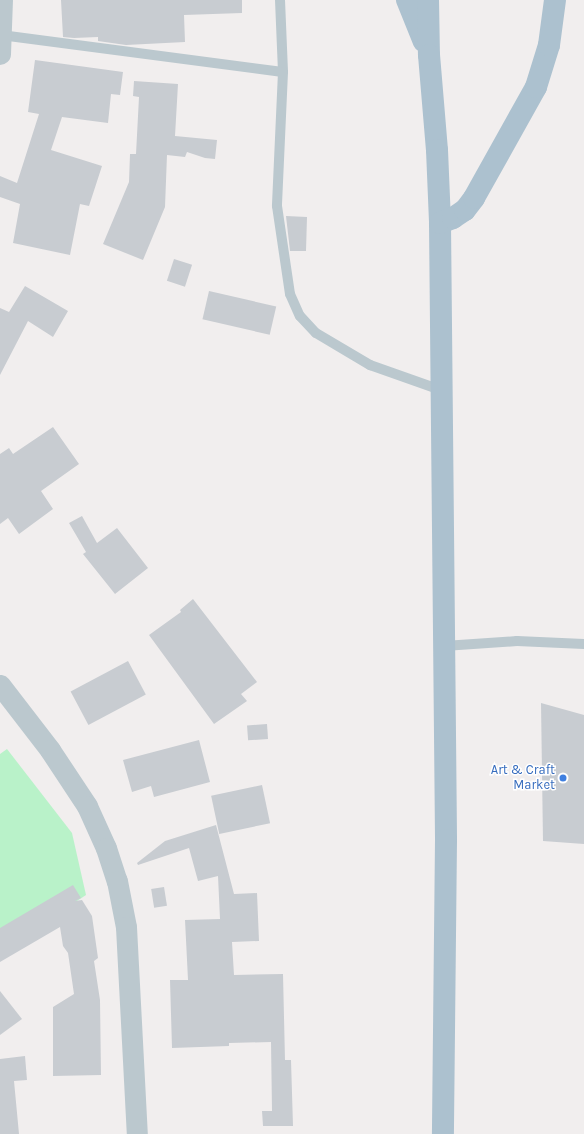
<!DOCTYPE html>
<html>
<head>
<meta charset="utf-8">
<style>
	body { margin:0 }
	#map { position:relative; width:584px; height:1134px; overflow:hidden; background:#f1eeee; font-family:Karla,sans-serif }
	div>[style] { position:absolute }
	.green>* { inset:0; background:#b9f2c9 }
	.building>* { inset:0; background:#c8ccd1; transform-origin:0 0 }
	.service>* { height:10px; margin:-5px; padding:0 5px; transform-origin:5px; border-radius:5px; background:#bbc8ce }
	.minor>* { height:21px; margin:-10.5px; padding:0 10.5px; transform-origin:10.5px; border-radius:10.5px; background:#bbc8ce }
	.tertiary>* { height:22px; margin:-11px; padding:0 11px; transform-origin:11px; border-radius:11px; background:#bbc8ce }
	.primary>* { height:22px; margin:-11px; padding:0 11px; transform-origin:11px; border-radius:11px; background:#acc1cf }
	.dots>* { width:11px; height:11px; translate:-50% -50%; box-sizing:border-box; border:2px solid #fff; border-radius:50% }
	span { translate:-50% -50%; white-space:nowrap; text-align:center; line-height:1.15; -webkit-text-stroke:3px #fff; paint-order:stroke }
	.shop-label { font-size:13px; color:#366cbe }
	.right { translate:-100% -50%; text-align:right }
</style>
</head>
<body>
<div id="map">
	<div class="green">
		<div style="clip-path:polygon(7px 749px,72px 833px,86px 895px,0 952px,0 754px)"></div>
	</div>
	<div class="building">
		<div style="clip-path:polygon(61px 0,242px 0,242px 13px,184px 15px,185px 42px,126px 45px,98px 41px,98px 37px,74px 38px,63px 37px)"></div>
		<div style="clip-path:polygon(35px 60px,123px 72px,120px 95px,111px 94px,108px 123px,62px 117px,51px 150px,102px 166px,89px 206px,80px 204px,70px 255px,13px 243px,20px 204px,0 197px,0 176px,17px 183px,39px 114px,28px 112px)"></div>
		<div style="clip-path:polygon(134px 81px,178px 84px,175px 136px,217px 140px,215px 159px,205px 158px,187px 152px,185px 157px,167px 155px,165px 207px,143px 260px,103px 244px,129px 182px,130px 154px,136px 154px,139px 97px,133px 96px)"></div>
		<div style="clip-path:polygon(286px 216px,307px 217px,306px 251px,290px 251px)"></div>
		<div style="left:174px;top:259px;width:19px;height:23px;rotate:18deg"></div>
		<div style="clip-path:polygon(25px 286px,68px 311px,53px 337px,28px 321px,0 375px,0 308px,9px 312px)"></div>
		<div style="left:209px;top:291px;width:69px;height:29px;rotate:13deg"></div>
		<div style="clip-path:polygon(53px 427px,79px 464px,41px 491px,53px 509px,19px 534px,8px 518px,0 524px,0 454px,9px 448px,13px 454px)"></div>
		<div style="clip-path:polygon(82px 516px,97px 543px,117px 528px,148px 568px,115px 594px,83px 554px,86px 552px,69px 523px)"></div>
		<div style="clip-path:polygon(193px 599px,257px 682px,241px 694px,247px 701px,214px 724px,149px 635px,181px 612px,180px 610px)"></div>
		<div style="left:128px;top:661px;width:38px;height:65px;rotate:62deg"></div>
		<div style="clip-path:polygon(541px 703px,584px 715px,584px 844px,543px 841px)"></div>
		<div style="left:267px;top:724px;width:15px;height:20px;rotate:86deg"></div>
		<div style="clip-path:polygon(199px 740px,210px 782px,154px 797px,151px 786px,132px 792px,123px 760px)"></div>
		<div style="left:262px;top:785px;width:39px;height:52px;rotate:78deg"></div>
		<div style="clip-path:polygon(216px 825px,234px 894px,257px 893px,259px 941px,232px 942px,234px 975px,283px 974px,285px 1060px,291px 1060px,293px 1126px,263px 1126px,262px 1111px,272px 1111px,271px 1042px,229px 1043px,229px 1046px,172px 1048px,170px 980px,188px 980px,185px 920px,220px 919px,218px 876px,198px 881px,189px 848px,138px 865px,137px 863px,165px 841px)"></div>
		<div style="clip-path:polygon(73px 885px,81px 898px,75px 901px,82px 900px,92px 916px,98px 958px,94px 961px,100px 1000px,101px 1075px,53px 1076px,53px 1007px,74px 994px,68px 953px,63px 946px,60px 927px,0 962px,0 928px)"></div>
		<div style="left:164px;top:887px;width:19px;height:13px;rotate:81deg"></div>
		<div style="clip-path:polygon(0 991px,22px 1019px,0 1035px)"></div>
		<div style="clip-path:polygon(25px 1056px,27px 1080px,14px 1081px,19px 1134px,0 1134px,0 1059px)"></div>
	</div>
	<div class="service">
		<div style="left:280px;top:0;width:72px;rotate:87.6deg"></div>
		<div style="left:1px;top:35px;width:284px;rotate:7.5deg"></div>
		<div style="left:283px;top:72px;width:134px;rotate:92.6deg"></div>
		<div style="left:277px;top:206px;width:89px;rotate:81.6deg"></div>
		<div style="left:290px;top:294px;width:24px;rotate:66deg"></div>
		<div style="left:300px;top:316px;width:23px;rotate:47deg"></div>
		<div style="left:316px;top:333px;width:63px;rotate:30.7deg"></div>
		<div style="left:370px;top:365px;width:75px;rotate:19.4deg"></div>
		<div style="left:444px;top:646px;width:73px;rotate:-3.9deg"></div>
		<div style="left:517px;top:641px;width:67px;rotate:2.6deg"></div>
	</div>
	<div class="minor">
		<div style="left:0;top:685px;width:82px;rotate:52.4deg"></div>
		<div style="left:50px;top:750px;width:67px;rotate:56.5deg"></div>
		<div style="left:87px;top:806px;width:46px;rotate:65.7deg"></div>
		<div style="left:106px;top:848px;width:35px;rotate:72deg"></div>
		<div style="left:117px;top:881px;width:47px;rotate:78.9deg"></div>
		<div style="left:126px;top:927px;width:207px;rotate:87deg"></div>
	</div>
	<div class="tertiary">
		<div style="left:0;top:54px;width:54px;rotate:-87.9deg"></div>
	</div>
	<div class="primary">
		<div style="left:407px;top:0;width:45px;rotate:68deg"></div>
		<div style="left:428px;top:0;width:55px;rotate:89deg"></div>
		<div style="left:429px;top:55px;width:95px;rotate:85.2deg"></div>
		<div style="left:437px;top:150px;width:73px;rotate:87.6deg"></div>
		<div style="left:440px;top:223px;width:617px;rotate:89.44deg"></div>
		<div style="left:446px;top:840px;width:294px;rotate:90.6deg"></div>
		<div style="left:440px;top:223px;width:14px;rotate:-21deg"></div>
		<div style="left:453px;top:218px;width:14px;rotate:-34deg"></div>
		<div style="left:465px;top:210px;width:15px;rotate:-53deg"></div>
		<div style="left:474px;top:198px;width:127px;rotate:-60.8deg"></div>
		<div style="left:536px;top:87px;width:44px;rotate:-72.8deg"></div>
		<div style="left:549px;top:45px;width:45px;rotate:-82.4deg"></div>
	</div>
	<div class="dots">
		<div style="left:563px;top:778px;background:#3f7fe0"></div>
	</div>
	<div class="shop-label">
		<span class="right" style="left:555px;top:778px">Art &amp; Craft<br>Market</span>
	</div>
</div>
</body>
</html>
